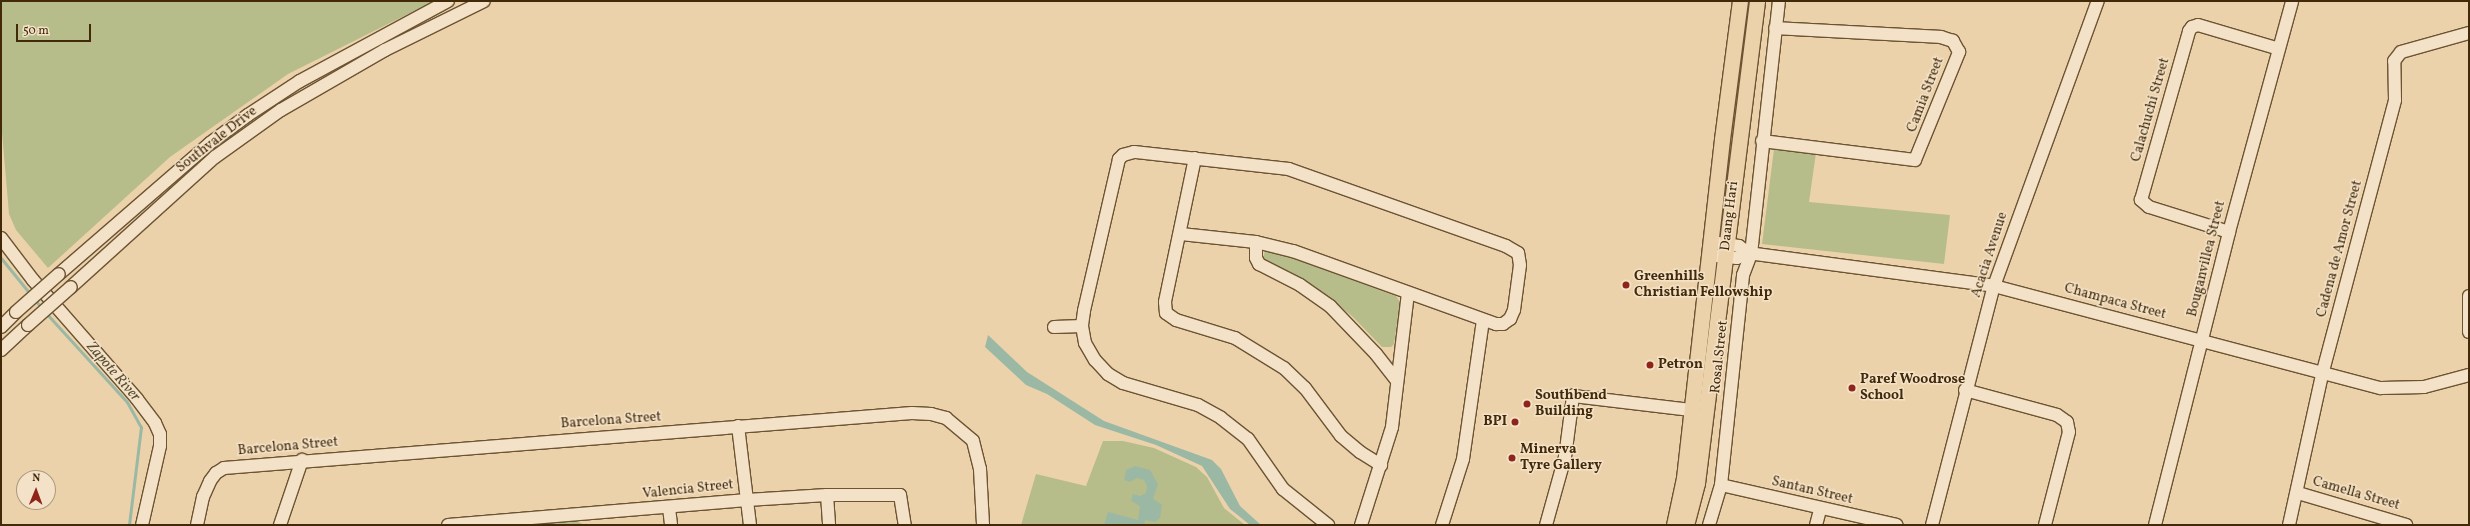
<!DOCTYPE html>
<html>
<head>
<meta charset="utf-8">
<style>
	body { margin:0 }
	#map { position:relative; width:2470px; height:526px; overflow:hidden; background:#ecd2ab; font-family:Vollkorn,serif }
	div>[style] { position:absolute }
	.green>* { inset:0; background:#b6bd8b }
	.water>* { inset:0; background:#9ab8a4 }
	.stream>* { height:3px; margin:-1.5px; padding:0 1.5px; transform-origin:1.5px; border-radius:1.5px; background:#9ab8a4 }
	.roads { filter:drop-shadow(1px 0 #6c5332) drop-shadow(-1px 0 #6c5332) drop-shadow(0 1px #6c5332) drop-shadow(0 -1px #6c5332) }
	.minor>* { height:12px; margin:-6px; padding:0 6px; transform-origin:6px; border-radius:6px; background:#f3e2c8 }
	.major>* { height:15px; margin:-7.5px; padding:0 7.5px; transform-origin:7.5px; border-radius:7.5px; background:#ecd2ab }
	.bridges { filter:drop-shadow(1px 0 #6c5332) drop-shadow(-1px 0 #6c5332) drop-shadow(0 1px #6c5332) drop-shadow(0 -1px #6c5332) }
	.minor-bridge>* { height:12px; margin:-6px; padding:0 6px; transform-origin:6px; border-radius:6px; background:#f3e2c8 }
	.dots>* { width:11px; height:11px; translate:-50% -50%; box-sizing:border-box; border:2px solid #f3e2c8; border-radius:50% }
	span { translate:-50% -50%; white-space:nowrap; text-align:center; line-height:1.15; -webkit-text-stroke:3px #f3e2c8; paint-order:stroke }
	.street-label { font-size:14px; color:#422909 }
	.poi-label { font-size:14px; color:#422909; font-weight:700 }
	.left { translate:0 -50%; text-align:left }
	.right { translate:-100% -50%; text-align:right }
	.water-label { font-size:15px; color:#584d30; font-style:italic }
	.frame { position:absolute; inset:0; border:2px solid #422909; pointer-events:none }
	.north { position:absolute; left:16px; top:470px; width:40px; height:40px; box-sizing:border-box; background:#f3e2c8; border:1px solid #ac987c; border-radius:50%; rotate:1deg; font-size:11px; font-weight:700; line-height:16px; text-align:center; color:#422909 }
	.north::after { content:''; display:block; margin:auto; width:14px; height:18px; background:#8f2418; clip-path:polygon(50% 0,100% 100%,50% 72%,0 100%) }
	.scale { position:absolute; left:16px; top:24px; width:75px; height:18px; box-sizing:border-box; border:2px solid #422909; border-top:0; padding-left:5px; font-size:12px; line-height:14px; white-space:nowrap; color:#422909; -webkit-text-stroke:3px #f3e2c8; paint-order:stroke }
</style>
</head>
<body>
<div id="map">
	<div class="green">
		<div style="clip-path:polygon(1px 1px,434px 1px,288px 74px,170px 157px,48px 268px,16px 230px,9px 214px,1px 121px)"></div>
		<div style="clip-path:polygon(1774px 149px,1816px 153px,1809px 202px,1950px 215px,1944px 264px,1762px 244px)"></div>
		<div style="clip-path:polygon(1265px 251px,1292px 258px,1396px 296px,1400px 302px,1394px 344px,1391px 347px,1382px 347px,1353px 317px,1326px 295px,1263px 258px)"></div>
		<div style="clip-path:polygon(1103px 441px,1123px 441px,1154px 448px,1196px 467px,1207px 477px,1224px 508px,1245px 525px,1021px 525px,1036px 474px,1086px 486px)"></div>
		<div style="clip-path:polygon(576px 521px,585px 525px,519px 525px)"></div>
	</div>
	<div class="water">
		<div style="clip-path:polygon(988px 335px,1027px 372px,1104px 421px,1212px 460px,1221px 469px,1240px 506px,1261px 525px,1250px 525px,1230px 509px,1202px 466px,1156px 445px,1095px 425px,1047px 394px,1026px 385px,985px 347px)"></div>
		<div style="clip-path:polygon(1135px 466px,1150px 470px,1158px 484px,1153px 499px,1162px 505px,1160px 518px,1155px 522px,1145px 520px,1144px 525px,1104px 525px,1108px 512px,1138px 520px,1140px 506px,1131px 501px,1133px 494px,1140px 496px,1146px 493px,1147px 486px,1144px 480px,1137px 478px,1130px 482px,1124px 480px,1126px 470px)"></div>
	</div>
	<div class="stream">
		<div style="left:1px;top:258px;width:48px;rotate:51deg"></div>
		<div style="left:34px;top:299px;width:12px;rotate:48deg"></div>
		<div style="left:46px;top:313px;width:120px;rotate:47.7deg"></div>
		<div style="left:127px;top:402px;width:29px;rotate:61deg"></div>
		<div style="left:141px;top:427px;width:99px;rotate:97deg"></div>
	</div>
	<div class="roads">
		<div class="minor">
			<div style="left:1762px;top:141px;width:154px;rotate:7.1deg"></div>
			<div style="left:1915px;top:160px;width:117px;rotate:-67.8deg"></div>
			<div style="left:1959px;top:52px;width:13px;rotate:-119deg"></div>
			<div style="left:1953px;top:41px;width:13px;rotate:-162deg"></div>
			<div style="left:1941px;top:37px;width:166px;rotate:-176.9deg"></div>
			<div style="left:1195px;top:158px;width:147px;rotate:101.8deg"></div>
			<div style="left:1165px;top:302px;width:11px;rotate:85deg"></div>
			<div style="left:1166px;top:313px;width:12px;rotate:35deg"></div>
			<div style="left:1176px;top:320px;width:62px;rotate:17deg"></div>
			<div style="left:1235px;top:338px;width:57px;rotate:31.5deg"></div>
			<div style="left:1284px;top:368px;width:29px;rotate:44deg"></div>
			<div style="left:1305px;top:388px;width:60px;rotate:53.1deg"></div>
			<div style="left:1341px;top:436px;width:25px;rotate:40deg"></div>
			<div style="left:1360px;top:452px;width:25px;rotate:32deg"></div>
			<div style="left:2229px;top:232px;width:84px;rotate:-162.6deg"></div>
			<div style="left:2149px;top:207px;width:11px;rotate:-139deg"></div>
			<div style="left:2141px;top:200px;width:176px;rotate:-74.1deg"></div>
			<div style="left:2189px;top:31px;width:5px;rotate:-53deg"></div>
			<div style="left:2192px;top:27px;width:6px;rotate:-18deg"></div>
			<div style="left:2198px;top:25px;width:84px;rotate:16.5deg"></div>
			<div style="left:1181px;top:234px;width:75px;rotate:6.1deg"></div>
			<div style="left:1256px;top:242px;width:38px;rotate:14deg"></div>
			<div style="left:1293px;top:251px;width:216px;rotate:19.8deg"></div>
			<div style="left:1496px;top:324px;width:7px"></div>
			<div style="left:1503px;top:324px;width:9px;rotate:-36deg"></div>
			<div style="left:1510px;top:319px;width:10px;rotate:-66deg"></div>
			<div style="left:1514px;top:310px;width:45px;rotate:-82.4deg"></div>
			<div style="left:1520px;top:265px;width:12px;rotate:-99deg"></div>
			<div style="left:1518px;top:253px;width:14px;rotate:-150deg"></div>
			<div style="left:1506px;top:246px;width:230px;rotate:-160.5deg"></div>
			<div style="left:1289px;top:169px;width:156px;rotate:-173.7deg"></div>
			<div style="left:1134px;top:152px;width:11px;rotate:165deg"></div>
			<div style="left:1123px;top:155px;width:6px;rotate:135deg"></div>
			<div style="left:1119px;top:159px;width:156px;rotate:103deg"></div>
			<div style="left:1084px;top:311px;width:15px;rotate:98deg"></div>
			<div style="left:1082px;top:326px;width:17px;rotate:80deg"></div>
			<div style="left:1085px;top:343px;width:20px;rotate:60deg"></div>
			<div style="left:1095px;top:360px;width:19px;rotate:47deg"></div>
			<div style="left:1108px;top:374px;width:17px;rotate:31deg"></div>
			<div style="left:1123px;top:383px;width:78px;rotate:16.3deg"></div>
			<div style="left:1198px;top:405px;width:26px;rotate:29deg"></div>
			<div style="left:1221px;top:418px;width:34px;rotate:38deg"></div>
			<div style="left:1248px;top:439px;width:61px;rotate:55deg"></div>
			<div style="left:1283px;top:489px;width:58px;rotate:38.7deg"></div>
			<div style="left:1px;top:238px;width:53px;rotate:52.7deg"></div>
			<div style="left:33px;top:280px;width:158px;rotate:48.8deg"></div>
			<div style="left:137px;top:399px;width:30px;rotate:53deg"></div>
			<div style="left:155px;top:423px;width:12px;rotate:66deg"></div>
			<div style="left:160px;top:434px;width:12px;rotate:90deg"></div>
			<div style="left:160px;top:446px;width:81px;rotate:102.8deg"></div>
			<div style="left:1256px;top:242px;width:16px;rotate:90deg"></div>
			<div style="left:1256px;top:258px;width:7px;rotate:63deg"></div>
			<div style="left:1259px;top:264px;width:46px;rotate:27.1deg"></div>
			<div style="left:1300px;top:285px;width:37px;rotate:35deg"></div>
			<div style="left:1330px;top:306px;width:66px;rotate:46.2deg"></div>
			<div style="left:1376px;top:354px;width:34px;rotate:52deg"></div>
			<div style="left:1718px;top:243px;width:21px;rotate:8deg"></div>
			<div style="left:1739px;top:246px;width:11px;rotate:38deg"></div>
			<div style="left:1717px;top:256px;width:20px;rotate:6deg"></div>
			<div style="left:1737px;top:258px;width:12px;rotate:-24deg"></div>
			<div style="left:1748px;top:253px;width:248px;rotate:7.6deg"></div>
			<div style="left:1994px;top:286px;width:400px;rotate:14.8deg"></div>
			<div style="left:2381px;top:388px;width:43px;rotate:-1.3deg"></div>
			<div style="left:2424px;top:387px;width:47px;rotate:-14.9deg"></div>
			<div style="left:59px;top:274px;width:200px;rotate:-40.9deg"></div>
			<div style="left:210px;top:143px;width:47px;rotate:-36.4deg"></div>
			<div style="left:248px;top:115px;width:62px;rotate:-33.2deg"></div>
			<div style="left:300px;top:81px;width:168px;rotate:-28.4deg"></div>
			<div style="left:71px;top:287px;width:194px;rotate:-42.1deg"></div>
			<div style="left:215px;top:157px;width:81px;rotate:-35.5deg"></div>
			<div style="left:281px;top:110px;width:120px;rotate:-30deg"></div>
			<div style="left:385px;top:50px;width:110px;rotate:-26.3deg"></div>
			<div style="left:2469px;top:296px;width:36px;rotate:90deg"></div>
			<div style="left:1px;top:327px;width:21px;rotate:-45deg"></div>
			<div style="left:1054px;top:327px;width:28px;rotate:-2deg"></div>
			<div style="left:1px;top:350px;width:37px;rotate:-43deg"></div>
			<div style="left:1965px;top:390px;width:95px;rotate:15.2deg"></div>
			<div style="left:2057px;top:415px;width:12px;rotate:35deg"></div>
			<div style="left:2067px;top:422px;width:10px;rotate:79deg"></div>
			<div style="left:2069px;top:432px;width:96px;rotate:104.5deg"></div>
			<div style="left:738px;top:426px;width:100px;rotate:83.1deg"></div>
			<div style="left:1721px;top:485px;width:180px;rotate:12.8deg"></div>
			<div style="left:2298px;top:493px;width:113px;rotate:16.5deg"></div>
			<div style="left:827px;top:495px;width:30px;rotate:86deg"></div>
			<div style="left:669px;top:508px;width:17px;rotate:83deg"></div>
			<div style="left:197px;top:525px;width:29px;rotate:-78deg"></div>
			<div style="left:203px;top:497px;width:17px;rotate:-66deg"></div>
			<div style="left:210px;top:481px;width:10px;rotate:-53deg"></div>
			<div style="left:216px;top:473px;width:9px;rotate:-32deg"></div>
			<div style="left:224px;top:468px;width:690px;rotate:-4.57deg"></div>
			<div style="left:912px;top:413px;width:19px;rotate:3deg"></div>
			<div style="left:931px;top:414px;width:16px;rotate:15deg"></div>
			<div style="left:946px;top:418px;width:35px;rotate:40deg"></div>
			<div style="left:973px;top:441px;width:29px;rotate:76deg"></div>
			<div style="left:980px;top:469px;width:56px;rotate:86.9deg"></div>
			<div style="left:280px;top:525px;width:69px;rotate:-71.3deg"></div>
			<div style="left:448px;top:525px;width:300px;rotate:-4.8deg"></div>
			<div style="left:747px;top:500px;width:80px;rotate:-3.6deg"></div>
			<div style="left:827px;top:495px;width:73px"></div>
			<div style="left:900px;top:495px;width:30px;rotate:81deg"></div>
			<div style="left:1361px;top:525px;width:103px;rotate:-72.4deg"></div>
			<div style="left:1392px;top:427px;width:135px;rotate:-83.2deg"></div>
			<div style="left:1442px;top:525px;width:69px;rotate:-72.3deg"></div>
			<div style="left:1463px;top:459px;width:140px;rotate:-81.8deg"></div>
			<div style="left:1546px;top:525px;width:71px;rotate:-74.4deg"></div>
			<div style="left:1565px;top:457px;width:62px;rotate:-82.5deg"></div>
			<div style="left:1573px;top:396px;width:119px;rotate:6.8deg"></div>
			<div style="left:1709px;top:525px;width:42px;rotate:-73.3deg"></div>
			<div style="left:1721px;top:485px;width:211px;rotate:-84deg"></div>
			<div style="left:1743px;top:275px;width:22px;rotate:-69deg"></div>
			<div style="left:1751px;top:254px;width:255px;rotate:-83.7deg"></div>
			<div style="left:1816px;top:525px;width:16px;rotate:-75deg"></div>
			<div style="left:1932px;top:525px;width:247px;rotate:-75.5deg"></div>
			<div style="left:1994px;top:286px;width:303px;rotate:-70deg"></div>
			<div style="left:2155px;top:525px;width:302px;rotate:-75.8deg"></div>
			<div style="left:2229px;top:232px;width:239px;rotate:-74.7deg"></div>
			<div style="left:2289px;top:525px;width:158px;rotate:-77.6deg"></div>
			<div style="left:2323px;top:371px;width:280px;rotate:-75.1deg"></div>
			<div style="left:2395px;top:100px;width:39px;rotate:-91deg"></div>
			<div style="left:2394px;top:61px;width:11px;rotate:-52deg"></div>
			<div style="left:2401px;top:52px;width:71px;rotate:-15.6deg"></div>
		</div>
		<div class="major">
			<div style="left:1674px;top:525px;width:48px;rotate:-78deg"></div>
			<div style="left:1684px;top:478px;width:341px;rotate:-83.6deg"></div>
			<div style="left:1722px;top:139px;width:139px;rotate:-82.6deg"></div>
			<div style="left:1686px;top:525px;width:43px;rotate:-75.3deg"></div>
			<div style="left:1697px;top:483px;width:486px;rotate:-82.9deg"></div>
		</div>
	</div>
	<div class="bridges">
		<div class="minor-bridge">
			<div style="left:16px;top:312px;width:57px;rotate:-41.5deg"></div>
			<div style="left:28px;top:325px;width:57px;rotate:-41.5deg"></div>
		</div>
	</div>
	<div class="dots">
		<div style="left:1626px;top:285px;background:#8f2418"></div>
		<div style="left:1650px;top:365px;background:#8f2418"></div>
		<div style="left:1852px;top:388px;background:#8f2418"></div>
		<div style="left:1527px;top:404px;background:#8f2418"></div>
		<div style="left:1515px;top:422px;background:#8f2418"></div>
		<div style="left:1512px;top:458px;background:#8f2418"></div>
	</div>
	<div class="street-label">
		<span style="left:1926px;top:95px;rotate:-69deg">Camia Street</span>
		<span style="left:2151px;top:110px;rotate:-74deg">Calachuchi Street</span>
		<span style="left:217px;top:140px;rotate:-38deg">Southvale Drive</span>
		<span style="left:1730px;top:216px;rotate:-83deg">Daang Hari</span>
		<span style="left:2340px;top:249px;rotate:-75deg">Cadena de Amor Street</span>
		<span style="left:1990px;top:255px;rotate:-72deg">Acacia Avenue</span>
		<span style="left:2207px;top:259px;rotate:-76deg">Bouganvillea Street</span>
		<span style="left:2115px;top:302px;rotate:15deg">Champaca Street</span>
		<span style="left:1720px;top:357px;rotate:-84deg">Rosal Street</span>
		<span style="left:611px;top:421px;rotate:-4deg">Barcelona Street</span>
		<span style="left:288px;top:447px;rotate:-5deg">Barcelona Street</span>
		<span style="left:688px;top:490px;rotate:-6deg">Valencia Street</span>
		<span style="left:1812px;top:491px;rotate:13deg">Santan Street</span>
		<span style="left:2356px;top:494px;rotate:16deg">Camella Street</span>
	</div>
	<div class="poi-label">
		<span class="left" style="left:1634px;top:285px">Greenhills<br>Christian Fellowship</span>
		<span class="left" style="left:1658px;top:365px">Petron</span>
		<span class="left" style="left:1860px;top:388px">Paref Woodrose<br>School</span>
		<span class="left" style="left:1535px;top:404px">Southbend<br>Building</span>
		<span class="right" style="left:1507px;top:422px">BPI</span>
		<span class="left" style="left:1520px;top:458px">Minerva<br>Tyre Gallery</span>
	</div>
	<div class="water-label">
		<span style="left:113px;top:372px;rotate:49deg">Zapote River</span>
	</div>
	<div class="frame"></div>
	<div class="north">N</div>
	<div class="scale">50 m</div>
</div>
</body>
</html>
